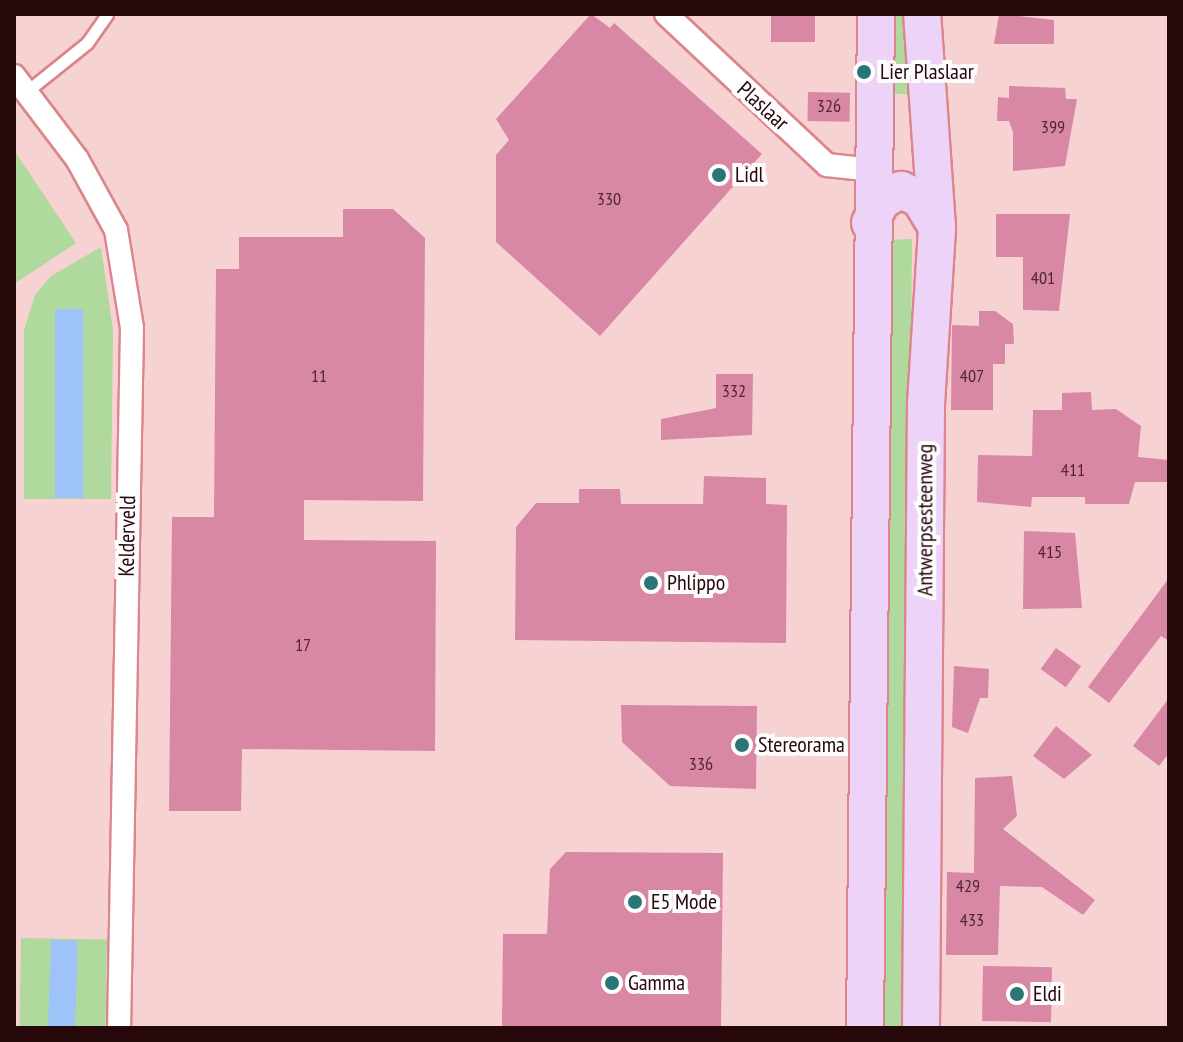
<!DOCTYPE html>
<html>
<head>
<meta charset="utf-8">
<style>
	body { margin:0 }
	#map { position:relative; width:1183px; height:1042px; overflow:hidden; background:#f7d2d3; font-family:"PT Sans Narrow",sans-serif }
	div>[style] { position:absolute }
	.green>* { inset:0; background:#b0d99d; transform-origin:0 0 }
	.water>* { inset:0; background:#9dc3f8; transform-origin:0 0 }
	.building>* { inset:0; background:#d887a5; transform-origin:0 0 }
	.roads { filter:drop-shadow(2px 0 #dc868b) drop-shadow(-2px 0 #dc868b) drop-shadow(0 2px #dc868b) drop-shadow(0 -2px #dc868b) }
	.service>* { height:11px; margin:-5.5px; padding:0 5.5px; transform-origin:5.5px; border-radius:5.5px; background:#fff }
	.minor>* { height:22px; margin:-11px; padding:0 11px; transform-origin:11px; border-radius:11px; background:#fff }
	.primary>* { height:36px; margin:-18px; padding:0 18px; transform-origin:18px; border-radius:18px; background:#edd3f7 }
	.dots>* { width:22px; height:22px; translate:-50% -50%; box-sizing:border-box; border:4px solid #fdfdfd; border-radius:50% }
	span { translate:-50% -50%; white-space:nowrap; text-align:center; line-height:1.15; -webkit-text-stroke:8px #fdfdfd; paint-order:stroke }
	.number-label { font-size:18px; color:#522731 }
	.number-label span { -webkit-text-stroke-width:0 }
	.poi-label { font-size:22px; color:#26070a }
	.left { translate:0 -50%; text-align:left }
	.street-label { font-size:22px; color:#26070a }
	.frame { position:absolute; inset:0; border:16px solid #26070a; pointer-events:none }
</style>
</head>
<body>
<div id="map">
	<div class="green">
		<div style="clip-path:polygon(891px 14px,908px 14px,916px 94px,890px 94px)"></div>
		<div style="clip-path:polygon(14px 150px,76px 243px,14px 284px)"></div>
		<div style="clip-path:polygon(912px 239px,905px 1028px,884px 1028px,885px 240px)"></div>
		<div style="clip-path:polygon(101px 247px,113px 330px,111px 499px,24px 499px,24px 330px,35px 295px,51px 276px)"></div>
		<div style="left:21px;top:938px;width:86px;height:90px;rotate:1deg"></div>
	</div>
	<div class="water">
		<div style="left:55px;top:309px;width:28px;height:189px"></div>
		<div style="left:51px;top:940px;width:27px;height:88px;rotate:2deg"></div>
	</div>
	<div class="building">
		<div style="clip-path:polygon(591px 14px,610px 28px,614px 23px,762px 154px,600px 336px,496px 242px,496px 155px,509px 140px,496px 119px)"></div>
		<div style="left:771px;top:14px;width:44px;height:28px"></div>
		<div style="clip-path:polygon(999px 14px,1054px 20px,1054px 44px,994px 44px)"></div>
		<div style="clip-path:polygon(1009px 86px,1065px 88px,1066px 99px,1077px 99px,1065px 166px,1013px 171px,1013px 132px,1009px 121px,997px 121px,998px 97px,1009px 98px)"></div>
		<div style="left:808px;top:92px;width:42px;height:29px;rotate:1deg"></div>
		<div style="clip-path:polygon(343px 209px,393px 209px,425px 238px,423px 501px,304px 500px,304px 540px,436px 541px,435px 751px,242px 749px,241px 811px,169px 811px,172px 517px,214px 517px,216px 269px,239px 269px,239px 237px,343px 237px)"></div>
		<div style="clip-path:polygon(996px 214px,1070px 214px,1059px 311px,1023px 310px,1023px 257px,996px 257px)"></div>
		<div style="clip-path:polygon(979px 311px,995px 311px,1013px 324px,1014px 344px,1005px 344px,1005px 364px,993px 364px,993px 410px,951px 410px,952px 325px,979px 326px)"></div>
		<div style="clip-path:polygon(716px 374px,753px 374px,752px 435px,661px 440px,661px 419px,716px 408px)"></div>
		<div style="clip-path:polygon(1091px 392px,1092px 410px,1116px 409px,1141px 426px,1138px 457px,1169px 460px,1169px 482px,1135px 482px,1129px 504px,1085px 504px,1085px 497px,1032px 497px,1031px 507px,977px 502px,978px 455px,1032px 456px,1033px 410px,1062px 410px,1062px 393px)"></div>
		<div style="clip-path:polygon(704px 476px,766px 478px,766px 504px,787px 505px,786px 643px,515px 640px,516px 527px,536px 503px,579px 503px,579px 489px,620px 489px,621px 504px,703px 504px)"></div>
		<div style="clip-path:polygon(1024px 531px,1075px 533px,1082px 608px,1023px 609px)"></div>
		<div style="clip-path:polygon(1169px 578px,1169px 641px,1161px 636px,1109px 703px,1088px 687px)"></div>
		<div style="left:1056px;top:648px;width:31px;height:26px;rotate:36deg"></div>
		<div style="clip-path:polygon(954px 666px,989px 669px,988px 698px,980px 698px,968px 733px,952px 727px)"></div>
		<div style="clip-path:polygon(1169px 698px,1169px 753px,1159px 766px,1133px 746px)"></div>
		<div style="clip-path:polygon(621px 705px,757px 706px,756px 789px,670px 786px,622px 742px)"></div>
		<div style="clip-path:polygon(1056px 726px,1092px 755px,1064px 779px,1033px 756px)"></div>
		<div style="clip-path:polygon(1012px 776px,1017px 816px,1003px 829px,1095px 900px,1083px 915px,1042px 887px,1000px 886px,998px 955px,946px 955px,947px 872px,974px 873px,975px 778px)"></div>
		<div style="clip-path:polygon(566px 852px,723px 853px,721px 1028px,502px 1028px,503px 934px,547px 934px,550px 869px)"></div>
		<div style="left:983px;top:966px;width:69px;height:55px;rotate:1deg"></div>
	</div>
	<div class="roads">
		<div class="service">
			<div style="left:26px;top:92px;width:78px;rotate:-38.8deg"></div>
			<div style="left:87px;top:43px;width:35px;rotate:-55deg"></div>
		</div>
		<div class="minor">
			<div style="left:666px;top:14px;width:221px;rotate:43.2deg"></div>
			<div style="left:827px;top:165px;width:46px;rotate:6.2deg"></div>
			<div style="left:14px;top:76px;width:104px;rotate:52.8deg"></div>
			<div style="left:77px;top:159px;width:81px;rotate:61.2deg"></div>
			<div style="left:116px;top:230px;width:99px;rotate:80.7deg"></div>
			<div style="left:132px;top:328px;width:700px;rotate:91.06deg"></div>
		</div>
		<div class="primary">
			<div style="left:870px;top:223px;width:25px;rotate:-63deg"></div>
			<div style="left:881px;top:201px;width:23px;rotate:-29deg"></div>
			<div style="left:901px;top:190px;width:21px;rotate:25deg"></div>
			<div style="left:920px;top:199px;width:33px;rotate:59deg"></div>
			<div style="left:865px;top:1028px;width:1014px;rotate:-89.38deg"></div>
			<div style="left:921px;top:1028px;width:624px;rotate:-89.54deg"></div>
			<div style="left:926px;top:404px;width:177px;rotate:-86.4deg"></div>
			<div style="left:937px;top:227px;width:214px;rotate:-94deg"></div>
		</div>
	</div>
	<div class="dots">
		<div style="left:864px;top:72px;background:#2b7576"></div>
		<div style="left:719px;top:175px;background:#2b7576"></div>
		<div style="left:651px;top:583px;background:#2b7576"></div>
		<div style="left:742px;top:745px;background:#2b7576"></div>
		<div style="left:635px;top:902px;background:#2b7576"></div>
		<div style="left:612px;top:983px;background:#2b7576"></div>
		<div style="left:1017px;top:994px;background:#2b7576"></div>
	</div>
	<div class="number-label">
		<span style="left:829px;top:106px">326</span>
		<span style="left:1053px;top:127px">399</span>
		<span style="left:609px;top:199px">330</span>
		<span style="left:1043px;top:278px">401</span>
		<span style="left:319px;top:376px">11</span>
		<span style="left:972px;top:376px">407</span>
		<span style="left:734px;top:391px">332</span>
		<span style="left:1073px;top:470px">411</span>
		<span style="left:1050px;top:552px">415</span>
		<span style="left:303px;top:645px">17</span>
		<span style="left:701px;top:764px">336</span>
		<span style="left:968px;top:886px">429</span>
		<span style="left:972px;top:920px">433</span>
	</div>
	<div class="poi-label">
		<span class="left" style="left:880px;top:72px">Lier Plaslaar</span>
		<span class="left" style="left:735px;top:175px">Lidl</span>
		<span class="left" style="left:667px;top:583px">Phlippo</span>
		<span class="left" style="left:758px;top:745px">Stereorama</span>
		<span class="left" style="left:651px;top:902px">E5 Mode</span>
		<span class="left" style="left:628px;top:983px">Gamma</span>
		<span class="left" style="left:1033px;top:994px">Eldi</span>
	</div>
	<div class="street-label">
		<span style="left:763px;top:106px;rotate:42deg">Plaslaar</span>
		<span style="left:925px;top:520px;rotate:-90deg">Antwerpsesteenweg</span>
		<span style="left:127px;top:536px;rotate:-89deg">Kelderveld</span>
	</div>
	<div class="frame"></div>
</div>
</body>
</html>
